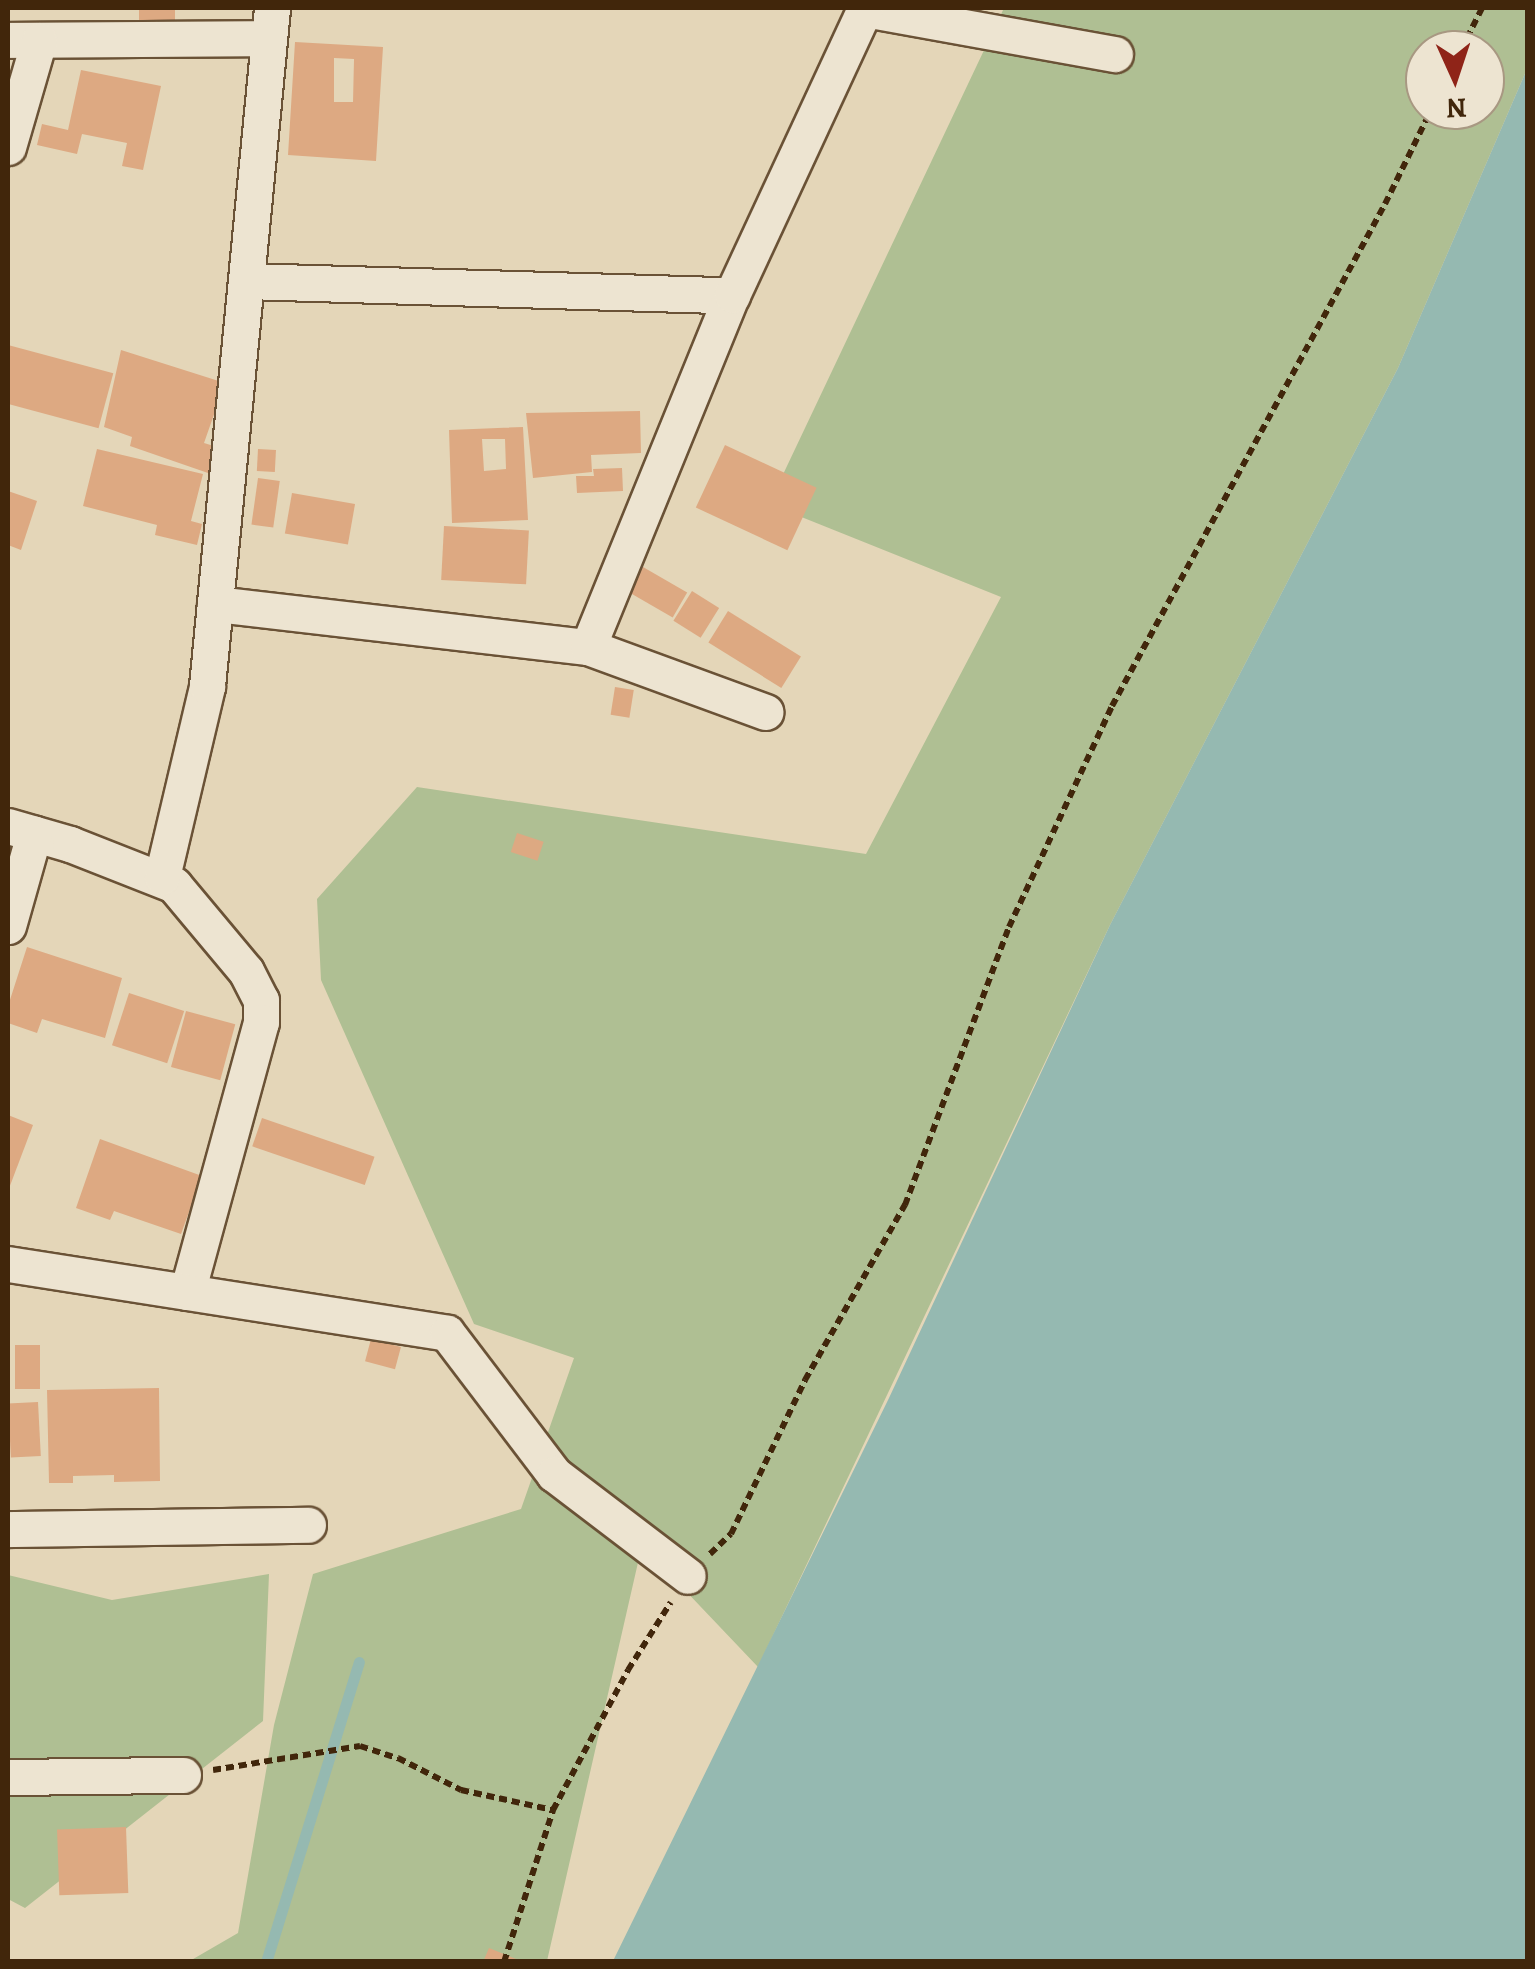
<!DOCTYPE html>
<html>
<head>
<meta charset="utf-8">
<style>
	body { margin:0 }
	#map { position:relative; width:1535px; height:1969px; overflow:hidden; background:#e4d6b8; font-family:Alegreya,serif }
	div>[style] { position:absolute }
	.green>* { inset:0; background:#afbf93 }
	.water>* { inset:0; background:#95b9b1 }
	.stream>* { height:11px; margin:-5.5px; padding:0 5.5px; transform-origin:5.5px; border-radius:5.5px; background:#95b9b1 }
	.building>* { inset:0; background:#dda982; transform-origin:0 0 }
	.path>* { height:6px; margin-top:-3px; transform-origin:0; background:repeating-linear-gradient(90deg,#41260b 0 8px,transparent 0 13px) }
	.roads { filter:drop-shadow(2px 0 #6a5236) drop-shadow(-2px 0 #6a5236) drop-shadow(0 2px #6a5236) drop-shadow(0 -2px #6a5236) }
	.minor>* { height:35px; margin:-17.5px; padding:0 17.5px; transform-origin:17.5px; border-radius:17.5px; background:#ede4d1 }
	span { translate:-50% -50%; white-space:nowrap; text-align:center; line-height:1.15; -webkit-text-stroke:9px #ede4d1; paint-order:stroke }
	.frame { position:absolute; inset:0; border:10px solid #41260b; pointer-events:none }
	.north { position:absolute; left:1405px; top:30px; width:100px; height:100px; box-sizing:border-box; background:#ede4d1; border:2px solid #a89882; border-radius:50%; rotate:177deg; font-size:28px; font-weight:700; line-height:40px; text-align:center; color:#41260b }
	.north::after { content:''; display:block; margin:auto; width:35px; height:45px; background:#8f2418; clip-path:polygon(50% 0,100% 100%,50% 72%,0 100%) }
</style>
</head>
<body>
<div id="map">
	<div class="green">
		<div style="clip-path:polygon(evenodd,1004px 8px,1527px 8px,1527px 69px,1398px 368px,1110px 925px,758px 1667px,642px 1545px,547px 1961px,188px 1962px,238px 1933px,274px 1725px,313px 1574px,521px 1509px,574px 1358px,474px 1324px,321px 980px,317px 899px,417px 787px,866px 854px,1001px 597px,769px 504px,1004px 8px,1425px 50px,1485px 50px,1485px 110px,1425px 110px,1425px 50px)"></div>
		<div style="clip-path:polygon(269px 1574px,263px 1721px,25px 1908px,8px 1899px,8px 1575px,112px 1600px)"></div>
	</div>
	<div class="water">
		<div style="clip-path:polygon(1527px 69px,1527px 1961px,613px 1961px,889px 1398px,1110px 925px,1398px 368px)"></div>
	</div>
	<div class="stream">
		<div style="left:266px;top:1962px;width:314px;rotate:-72.8deg"></div>
	</div>
	<div class="building">
		<div style="left:139px;top:8px;width:36px;height:12px"></div>
		<div style="clip-path:polygon(evenodd,295px 42px,383px 47px,376px 161px,288px 155px,295px 42px,334px 58px,354px 59px,353px 102px,334px 102px,334px 58px)"></div>
		<div style="clip-path:polygon(81px 70px,161px 86px,143px 170px,122px 166px,127px 143px,82px 134px,77px 154px,37px 145px,42px 124px,68px 130px)"></div>
		<div style="left:8px;top:345px;width:109px;height:57px;rotate:15deg"></div>
		<div style="clip-path:polygon(121px 350px,225px 383px,204px 443px,217px 447px,208px 473px,130px 446px,132px 437px,104px 427px)"></div>
		<div style="clip-path:polygon(640px 411px,641px 453px,591px 455px,592px 472px,533px 478px,526px 413px)"></div>
		<div style="clip-path:polygon(evenodd,523px 427px,528px 520px,452px 523px,449px 430px,523px 427px,482px 439px,505px 439px,506px 469px,484px 471px,482px 439px)"></div>
		<div style="left:725px;top:445px;width:101px;height:69px;rotate:25deg"></div>
		<div style="clip-path:polygon(97px 449px,203px 474px,191px 521px,202px 524px,197px 545px,155px 535px,157px 525px,83px 506px)"></div>
		<div style="left:258px;top:449px;width:18px;height:22px;rotate:3deg"></div>
		<div style="clip-path:polygon(622px 468px,623px 491px,577px 493px,576px 476px,594px 476px,593px 469px)"></div>
		<div style="left:258px;top:478px;width:22px;height:47px;rotate:8deg"></div>
		<div style="clip-path:polygon(8px 491px,37px 501px,21px 550px,8px 545px)"></div>
		<div style="left:292px;top:493px;width:64px;height:41px;rotate:10deg"></div>
		<div style="left:444px;top:526px;width:85px;height:54px;rotate:3deg"></div>
		<div style="left:643px;top:567px;width:51px;height:29px;rotate:30deg"></div>
		<div style="left:692px;top:591px;width:32px;height:35px;rotate:32deg"></div>
		<div style="left:728px;top:611px;width:86px;height:37px;rotate:32deg"></div>
		<div style="left:615px;top:687px;width:19px;height:28px;rotate:9deg"></div>
		<div style="left:517px;top:833px;width:28px;height:20px;rotate:18deg"></div>
		<div style="clip-path:polygon(27px 947px,122px 978px,105px 1038px,42px 1019px,37px 1033px,8px 1023px,8px 1006px)"></div>
		<div style="left:129px;top:993px;width:58px;height:55px;rotate:18deg"></div>
		<div style="left:186px;top:1011px;width:51px;height:58px;rotate:15deg"></div>
		<div style="clip-path:polygon(8px 1115px,33px 1125px,8px 1191px)"></div>
		<div style="left:262px;top:1118px;width:119px;height:30px;rotate:19deg"></div>
		<div style="clip-path:polygon(100px 1139px,202px 1176px,181px 1234px,114px 1211px,110px 1220px,76px 1208px)"></div>
		<div style="left:371px;top:1339px;width:31px;height:23px;rotate:15deg"></div>
		<div style="left:15px;top:1345px;width:25px;height:44px"></div>
		<div style="clip-path:polygon(159px 1388px,160px 1481px,114px 1482px,114px 1475px,73px 1476px,73px 1483px,49px 1483px,47px 1390px)"></div>
		<div style="left:38px;top:1402px;width:54px;height:30px;rotate:87deg"></div>
		<div style="left:126px;top:1827px;width:66px;height:69px;rotate:88deg"></div>
		<div style="clip-path:polygon(489px 1948px,521px 1961px,521px 1962px,483px 1962px)"></div>
	</div>
	<div class="path">
		<div style="left:1461px;top:50px;width:47px;rotate:-63.4deg"></div>
		<div style="left:710px;top:1554px;width:29px;rotate:-44deg"></div>
		<div style="left:731px;top:1534px;width:171px;rotate:-64.3deg"></div>
		<div style="left:805px;top:1380px;width:202px;rotate:-60.3deg"></div>
		<div style="left:905px;top:1205px;width:297px;rotate:-69.5deg"></div>
		<div style="left:1009px;top:927px;width:244px;rotate:-65deg"></div>
		<div style="left:1112px;top:706px;width:571px;rotate:-61.46deg"></div>
		<div style="left:1385px;top:204px;width:105px;rotate:-63.9deg"></div>
		<div style="left:213px;top:1770px;width:149px;rotate:-9.3deg"></div>
		<div style="left:360px;top:1746px;width:40px;rotate:18deg"></div>
		<div style="left:398px;top:1758px;width:71px;rotate:26.9deg"></div>
		<div style="left:461px;top:1790px;width:94px;rotate:12.3deg"></div>
		<div style="left:504px;top:1962px;width:160px;rotate:-72.1deg"></div>
		<div style="left:553px;top:1810px;width:159px;rotate:-61.8deg"></div>
		<div style="left:628px;top:1670px;width:80px;rotate:-57.7deg"></div>
	</div>
	<div class="roads">
		<div class="minor">
			<div style="left:864px;top:9px;width:255px;rotate:10.2deg"></div>
			<div style="left:8px;top:40px;width:261px;rotate:-0.4deg"></div>
			<div style="left:8px;top:147px;width:111px;rotate:-73.8deg"></div>
			<div style="left:246px;top:281px;width:486px;rotate:1.7deg"></div>
			<div style="left:215px;top:604px;width:375px;rotate:6.6deg"></div>
			<div style="left:588px;top:647px;width:189px;rotate:20.1deg"></div>
			<div style="left:588px;top:647px;width:380px;rotate:-67.8deg"></div>
			<div style="left:732px;top:295px;width:316px;rotate:-65.1deg"></div>
			<div style="left:8px;top:826px;width:65px;rotate:16.2deg"></div>
			<div style="left:70px;top:844px;width:112px;rotate:21.5deg"></div>
			<div style="left:174px;top:885px;width:112px;rotate:50.1deg"></div>
			<div style="left:246px;top:971px;width:33px;rotate:63deg"></div>
			<div style="left:261px;top:1000px;width:22px;rotate:90deg"></div>
			<div style="left:261px;top:1022px;width:280px;rotate:105.3deg"></div>
			<div style="left:162px;top:877px;width:196px;rotate:-76.7deg"></div>
			<div style="left:207px;top:686px;width:681px;rotate:-84.52deg"></div>
			<div style="left:8px;top:926px;width:96px;rotate:-74.2deg"></div>
			<div style="left:8px;top:1264px;width:444px;rotate:8.9deg"></div>
			<div style="left:447px;top:1333px;width:177px;rotate:52.8deg"></div>
			<div style="left:554px;top:1474px;width:168px;rotate:37.3deg"></div>
			<div style="left:8px;top:1529px;width:300px;rotate:-0.8deg"></div>
			<div style="left:8px;top:1777px;width:175px;rotate:-0.7deg"></div>
		</div>
	</div>
	<div class="frame"></div>
	<div class="north">N</div>
</div>
</body>
</html>
